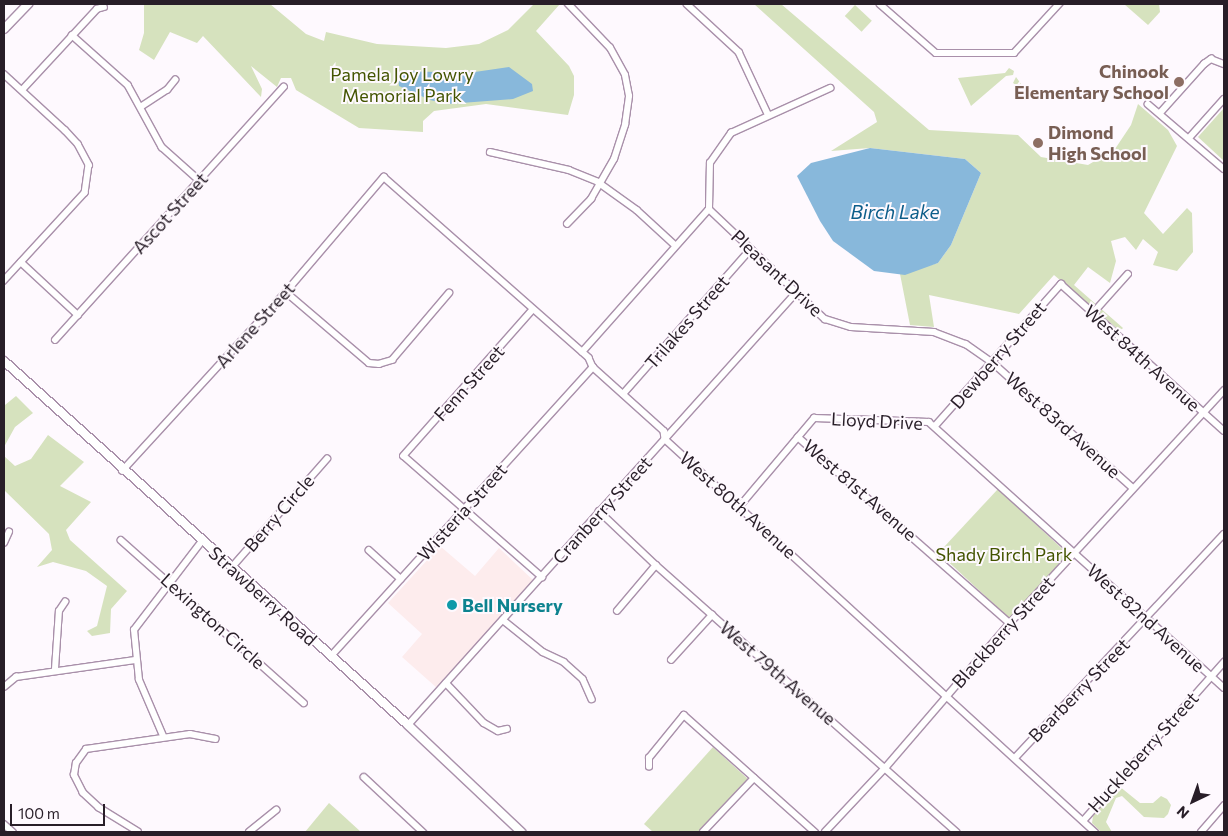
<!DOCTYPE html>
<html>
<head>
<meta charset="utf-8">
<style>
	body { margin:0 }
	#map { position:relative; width:1228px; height:836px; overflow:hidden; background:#fef9fe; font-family:Commissioner,sans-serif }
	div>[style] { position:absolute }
	.commercial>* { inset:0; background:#fdeced }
	.green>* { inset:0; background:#d6e2be; transform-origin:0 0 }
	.water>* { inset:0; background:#88b8db }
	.roads { filter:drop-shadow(1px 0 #a990aa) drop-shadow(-1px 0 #a990aa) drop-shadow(0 1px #a990aa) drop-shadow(0 -1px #a990aa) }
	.minor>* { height:5.5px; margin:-2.75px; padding:0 2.75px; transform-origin:2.75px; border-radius:2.75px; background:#fff }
	.tertiary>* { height:8px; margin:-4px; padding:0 4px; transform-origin:4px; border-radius:4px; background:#fff }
	.dots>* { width:14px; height:14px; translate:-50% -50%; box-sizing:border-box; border:2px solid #fef9fe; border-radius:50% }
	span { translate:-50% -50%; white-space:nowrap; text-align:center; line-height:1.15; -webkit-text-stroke:4px #fef9fe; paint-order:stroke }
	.education-label { font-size:18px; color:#785e54; font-weight:700 }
	.right { translate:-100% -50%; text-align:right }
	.left { translate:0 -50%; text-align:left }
	.park-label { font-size:18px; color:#435400 }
	.street-label { font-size:18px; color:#281e28 }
	.culture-label { font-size:18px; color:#0d838f; font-weight:700 }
	.water-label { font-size:19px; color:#0d5d8a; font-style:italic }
	.frame { position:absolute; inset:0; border:5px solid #281e28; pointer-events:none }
	.north { position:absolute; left:1168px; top:776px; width:50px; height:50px; -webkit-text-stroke:4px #fef9fe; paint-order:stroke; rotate:222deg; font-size:14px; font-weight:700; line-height:20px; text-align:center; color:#281e28 }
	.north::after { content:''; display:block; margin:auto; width:18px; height:22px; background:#281e28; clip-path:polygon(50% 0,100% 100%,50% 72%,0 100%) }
	.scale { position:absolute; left:10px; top:804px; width:95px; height:22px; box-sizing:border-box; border:2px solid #281e28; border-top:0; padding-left:6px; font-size:15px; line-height:18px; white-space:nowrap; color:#281e28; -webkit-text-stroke:4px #fef9fe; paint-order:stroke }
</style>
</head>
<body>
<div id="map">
	<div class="commercial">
		<div style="clip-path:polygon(440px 546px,475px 576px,499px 548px,533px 580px,437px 688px,402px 657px,422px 634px,388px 603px)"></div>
	</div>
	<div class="green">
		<div style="clip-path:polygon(144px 4px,270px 4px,306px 34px,324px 41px,326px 32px,377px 44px,446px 48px,479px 44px,508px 30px,534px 4px,560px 4px,536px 31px,569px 66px,574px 76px,574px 95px,568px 115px,486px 104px,434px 111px,423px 121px,423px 132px,359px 128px,296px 90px,291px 78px,281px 78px,277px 87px,251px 66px,262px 89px,261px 97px,203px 36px,197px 43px,170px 32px,154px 60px,139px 50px,144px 33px)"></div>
		<div style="clip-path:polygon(754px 4px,781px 4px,929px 130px,1018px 135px,1041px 157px,1088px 165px,1115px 149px,1131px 125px,1138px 104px,1168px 130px,1177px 146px,1144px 213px,1163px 234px,1187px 208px,1192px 213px,1193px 252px,1177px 271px,1153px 265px,1158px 252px,1143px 239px,1136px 250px,1125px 237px,1111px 241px,1116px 261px,1110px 283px,1088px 267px,1074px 285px,1123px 328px,1120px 331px,1054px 275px,1019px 314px,929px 295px,934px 327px,910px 325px,900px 274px,938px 263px,951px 245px,981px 173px,965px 159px,870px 148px,831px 151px,877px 122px,874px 112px)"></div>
		<div style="clip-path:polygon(1124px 4px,1159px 4px,1160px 12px,1148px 25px)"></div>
		<div style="left:855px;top:5px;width:23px;height:15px;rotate:43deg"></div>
		<div style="clip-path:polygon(1009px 68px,1014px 71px,1013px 75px,1006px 76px,971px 106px,958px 78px,1005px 73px)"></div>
		<div style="clip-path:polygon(1016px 77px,1029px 95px,1024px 99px,1019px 99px,1016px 85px,1013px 83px)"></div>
		<div style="clip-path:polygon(1224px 108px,1224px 161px,1198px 137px)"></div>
		<div style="clip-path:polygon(16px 396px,33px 413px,15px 427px,4px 447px,5px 405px)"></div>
		<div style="clip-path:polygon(48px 435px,84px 462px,60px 486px,91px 502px,66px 530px,70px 540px,127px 591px,111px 609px,110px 633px,92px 636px,87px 631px,97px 626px,107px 586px,86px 571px,53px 562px,37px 567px,52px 550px,49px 534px,4px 490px,4px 456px,15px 466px,31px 459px)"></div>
		<div style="left:998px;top:489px;width:98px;height:87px;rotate:43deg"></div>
		<div style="clip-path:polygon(713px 747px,749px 780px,701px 832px,653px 832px,644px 824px)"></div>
		<div style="clip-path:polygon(1119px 786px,1140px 803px,1153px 803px,1161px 796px,1167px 799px,1171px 805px,1168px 814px,1164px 818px,1144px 817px,1122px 796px,1116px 798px,1106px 822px,1112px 832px,1101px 832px,1092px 823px,1093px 816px)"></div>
		<div style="clip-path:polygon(329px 803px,338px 811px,361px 832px,305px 832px)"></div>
	</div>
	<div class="water">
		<div style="clip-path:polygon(509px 67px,532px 84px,533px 91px,513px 99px,448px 104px,430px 100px,399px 86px,398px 76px,404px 71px,468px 73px)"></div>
		<div style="clip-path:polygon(870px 148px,965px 159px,981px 173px,951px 245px,938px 263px,905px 275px,874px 271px,833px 241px,820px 221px,797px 176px,811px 163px)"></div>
	</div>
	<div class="roads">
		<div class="minor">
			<div style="left:687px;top:4px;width:71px;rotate:42.7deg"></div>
			<div style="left:739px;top:52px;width:68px;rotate:64.9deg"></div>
			<div style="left:880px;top:4px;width:74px;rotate:41.2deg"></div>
			<div style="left:936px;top:53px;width:78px"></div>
			<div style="left:1014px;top:53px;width:67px;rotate:-47.4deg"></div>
			<div style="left:72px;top:35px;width:75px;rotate:41.8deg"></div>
			<div style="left:128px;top:85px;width:71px;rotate:61.3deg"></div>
			<div style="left:162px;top:147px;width:51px;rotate:41.8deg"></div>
			<div style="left:4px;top:74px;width:83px;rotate:42.6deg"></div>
			<div style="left:65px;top:130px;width:19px;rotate:47deg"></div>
			<div style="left:78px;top:144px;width:24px;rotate:62deg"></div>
			<div style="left:89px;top:165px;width:28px;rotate:98deg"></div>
			<div style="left:85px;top:193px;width:120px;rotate:132.6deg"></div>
			<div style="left:22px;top:90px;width:110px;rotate:-47.2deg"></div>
			<div style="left:97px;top:9px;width:7px;rotate:-16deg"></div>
			<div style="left:1148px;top:104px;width:100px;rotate:40.5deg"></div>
			<div style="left:142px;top:106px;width:30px;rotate:-33deg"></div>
			<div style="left:167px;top:90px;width:13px;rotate:-51deg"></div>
			<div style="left:1160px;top:113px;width:66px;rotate:-48.1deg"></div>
			<div style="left:1204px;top:64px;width:9px;rotate:-36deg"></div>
			<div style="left:1211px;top:59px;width:14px;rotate:21deg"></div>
			<div style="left:1189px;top:138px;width:52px;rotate:-48.1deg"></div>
			<div style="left:490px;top:152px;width:81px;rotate:12.8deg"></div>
			<div style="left:569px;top:170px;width:31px;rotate:22deg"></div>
			<div style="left:598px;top:182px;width:48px;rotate:35.7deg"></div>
			<div style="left:637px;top:210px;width:52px;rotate:42.6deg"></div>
			<div style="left:709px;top:209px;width:160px;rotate:43.5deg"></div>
			<div style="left:825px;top:319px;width:27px;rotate:17deg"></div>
			<div style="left:851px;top:327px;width:83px;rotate:3.4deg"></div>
			<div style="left:934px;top:332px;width:34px;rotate:21deg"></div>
			<div style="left:966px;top:344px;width:32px;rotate:35deg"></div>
			<div style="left:992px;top:362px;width:189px;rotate:41.8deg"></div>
			<div style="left:567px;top:224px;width:35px;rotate:-46deg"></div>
			<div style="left:591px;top:199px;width:46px;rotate:-60.1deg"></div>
			<div style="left:614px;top:159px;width:36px;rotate:-72deg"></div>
			<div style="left:625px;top:125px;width:29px;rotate:-82deg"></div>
			<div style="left:629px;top:96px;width:21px;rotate:-101deg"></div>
			<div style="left:625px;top:75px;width:31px;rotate:-119deg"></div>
			<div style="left:610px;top:48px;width:61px;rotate:-133.7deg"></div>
			<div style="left:21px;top:262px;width:78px;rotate:42.9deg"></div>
			<div style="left:286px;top:292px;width:109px;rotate:40.5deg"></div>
			<div style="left:369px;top:363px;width:10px;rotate:6deg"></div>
			<div style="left:379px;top:364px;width:14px;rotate:-17deg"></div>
			<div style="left:392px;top:360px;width:88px;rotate:-49.6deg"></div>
			<div style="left:533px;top:310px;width:195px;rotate:131.5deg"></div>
			<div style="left:404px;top:456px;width:184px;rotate:41.2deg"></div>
			<div style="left:1093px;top:313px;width:52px;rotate:-48.1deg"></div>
			<div style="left:55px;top:340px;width:341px;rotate:-47.9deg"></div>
			<div style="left:582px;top:352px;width:191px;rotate:-48.4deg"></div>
			<div style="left:709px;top:209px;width:46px;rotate:-88.8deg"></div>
			<div style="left:710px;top:163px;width:37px;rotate:-55deg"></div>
			<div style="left:731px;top:133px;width:109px;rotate:-24.4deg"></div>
			<div style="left:623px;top:394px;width:193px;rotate:-48.6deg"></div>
			<div style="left:935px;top:426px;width:190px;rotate:-48.4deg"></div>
			<div style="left:1061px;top:284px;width:219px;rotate:42deg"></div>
			<div style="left:798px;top:437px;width:282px;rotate:41.3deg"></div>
			<div style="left:122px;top:471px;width:243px;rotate:-47.5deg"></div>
			<div style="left:286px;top:292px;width:151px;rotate:-49.6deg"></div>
			<div style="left:384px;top:177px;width:273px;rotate:41.4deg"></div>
			<div style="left:589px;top:358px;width:10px;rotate:66deg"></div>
			<div style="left:593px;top:367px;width:96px;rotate:42deg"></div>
			<div style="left:664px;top:431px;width:8px;rotate:83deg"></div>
			<div style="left:665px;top:439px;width:583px;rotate:42.43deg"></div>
			<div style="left:740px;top:506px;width:115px;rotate:-49.9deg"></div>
			<div style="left:814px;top:418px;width:115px;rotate:2deg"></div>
			<div style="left:929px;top:422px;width:397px;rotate:42deg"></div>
			<div style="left:599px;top:511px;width:79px;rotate:43.5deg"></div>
			<div style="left:656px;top:565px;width:402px;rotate:41.6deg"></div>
			<div style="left:121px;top:540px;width:245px;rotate:41.7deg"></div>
			<div style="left:4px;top:543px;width:12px;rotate:-66deg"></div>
			<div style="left:369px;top:550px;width:43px;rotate:42.2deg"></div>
			<div style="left:232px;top:567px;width:144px;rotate:-48.7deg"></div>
			<div style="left:617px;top:611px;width:60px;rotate:-49.7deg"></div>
			<div style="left:503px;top:620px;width:51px;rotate:38.7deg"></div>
			<div style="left:543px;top:652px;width:23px;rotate:25deg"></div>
			<div style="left:564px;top:662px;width:25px;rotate:42deg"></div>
			<div style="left:583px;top:679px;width:22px;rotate:66deg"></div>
			<div style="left:331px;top:656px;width:390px;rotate:-47.8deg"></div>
			<div style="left:671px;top:660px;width:61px;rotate:-47.7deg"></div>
			<div style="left:55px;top:669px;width:58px;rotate:-86.1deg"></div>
			<div style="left:59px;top:611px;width:11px;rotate:-56deg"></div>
			<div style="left:446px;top:683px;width:55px;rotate:46.5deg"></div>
			<div style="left:484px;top:723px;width:16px;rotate:30deg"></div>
			<div style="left:498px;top:731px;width:9px;rotate:-13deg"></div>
			<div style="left:4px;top:687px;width:16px;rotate:-40deg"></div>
			<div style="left:16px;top:677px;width:120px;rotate:-8.1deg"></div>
			<div style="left:408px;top:725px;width:579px;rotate:-48.08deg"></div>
			<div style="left:163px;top:736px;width:61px;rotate:-113.2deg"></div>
			<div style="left:139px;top:680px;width:50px;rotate:-95.7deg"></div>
			<div style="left:134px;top:630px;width:112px;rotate:-52.6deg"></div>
			<div style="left:1015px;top:758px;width:306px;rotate:-47deg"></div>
			<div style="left:649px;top:767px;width:9px;rotate:-90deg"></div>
			<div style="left:649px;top:758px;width:55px;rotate:-50.9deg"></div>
			<div style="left:684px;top:715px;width:176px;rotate:41.8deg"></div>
			<div style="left:364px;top:777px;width:81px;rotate:43deg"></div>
			<div style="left:1083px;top:821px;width:213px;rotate:-48.4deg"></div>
			<div style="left:4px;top:824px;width:12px;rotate:42deg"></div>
			<div style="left:138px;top:832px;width:46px;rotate:-148.4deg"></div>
			<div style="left:99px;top:808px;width:22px;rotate:-137deg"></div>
			<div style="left:83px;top:793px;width:20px;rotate:-117deg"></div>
			<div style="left:74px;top:775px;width:12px;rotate:-81deg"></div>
			<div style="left:76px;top:763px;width:17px;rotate:-54deg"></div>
			<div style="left:86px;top:749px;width:105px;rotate:-8.2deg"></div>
			<div style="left:190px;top:734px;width:26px;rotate:11deg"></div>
			<div style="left:249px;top:832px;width:35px;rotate:-39deg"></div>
			<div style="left:703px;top:832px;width:74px;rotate:-46.6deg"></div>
			<div style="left:825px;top:832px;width:89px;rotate:-46.8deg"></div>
			<div style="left:886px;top:767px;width:190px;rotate:-49.3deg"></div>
			<div style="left:1010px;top:623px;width:316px;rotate:-47.4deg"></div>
			<div style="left:1201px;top:832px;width:35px;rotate:-49deg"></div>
		</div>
		<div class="tertiary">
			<div style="left:4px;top:29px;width:35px;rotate:-46deg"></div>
			<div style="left:4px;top:361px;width:544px;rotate:42.02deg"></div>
			<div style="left:408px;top:725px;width:156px;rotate:43.4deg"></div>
		</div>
	</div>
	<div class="dots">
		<div style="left:1179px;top:82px;background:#8d6e63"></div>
		<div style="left:1038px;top:143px;background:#8d6e63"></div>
		<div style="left:452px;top:605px;background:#0f9aa8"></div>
	</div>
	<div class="education-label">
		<span class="right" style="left:1169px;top:82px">Chinook<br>Elementary School</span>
		<span class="left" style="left:1048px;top:143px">Dimond<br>High School</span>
	</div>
	<div class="park-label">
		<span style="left:402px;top:85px">Pamela Joy Lowry<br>Memorial Park</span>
		<span style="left:1004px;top:554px">Shady Birch Park</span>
	</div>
	<div class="street-label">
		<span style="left:170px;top:213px;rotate:-48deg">Ascot Street</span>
		<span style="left:777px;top:273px;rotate:43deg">Pleasant Drive</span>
		<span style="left:687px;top:322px;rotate:-49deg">Trilakes Street</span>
		<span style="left:255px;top:325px;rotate:-48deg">Arlene Street</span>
		<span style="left:998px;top:355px;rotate:-49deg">Dewberry Street</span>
		<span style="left:1142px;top:358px;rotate:42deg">West 84th Avenue</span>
		<span style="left:469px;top:383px;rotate:-48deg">Fenn Street</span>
		<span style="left:877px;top:421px;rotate:3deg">Lloyd Drive</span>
		<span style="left:1063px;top:425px;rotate:42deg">West 83rd Avenue</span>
		<span style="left:860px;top:490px;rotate:41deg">West 81st Avenue</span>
		<span style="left:738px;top:505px;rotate:42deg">West 80th Avenue</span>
		<span style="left:602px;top:510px;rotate:-48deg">Cranberry Street</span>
		<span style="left:462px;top:512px;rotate:-48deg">Wisteria Street</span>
		<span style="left:279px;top:513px;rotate:-49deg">Berry Circle</span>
		<span style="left:263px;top:596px;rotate:42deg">Strawberry Road</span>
		<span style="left:1146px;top:618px;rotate:42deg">West 82nd Avenue</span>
		<span style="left:213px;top:621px;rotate:42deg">Lexington Circle</span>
		<span style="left:1003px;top:632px;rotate:-48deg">Blackberry Street</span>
		<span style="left:778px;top:673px;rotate:41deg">West 79th Avenue</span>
		<span style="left:1079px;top:690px;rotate:-46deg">Bearberry Street</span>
		<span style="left:1143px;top:752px;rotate:-48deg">Huckleberry Street</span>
	</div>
	<div class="culture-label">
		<span class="left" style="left:462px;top:605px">Bell Nursery</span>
	</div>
	<div class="water-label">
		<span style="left:895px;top:212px">Birch Lake</span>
	</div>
	<div class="frame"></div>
	<div class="north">N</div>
	<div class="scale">100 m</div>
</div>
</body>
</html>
